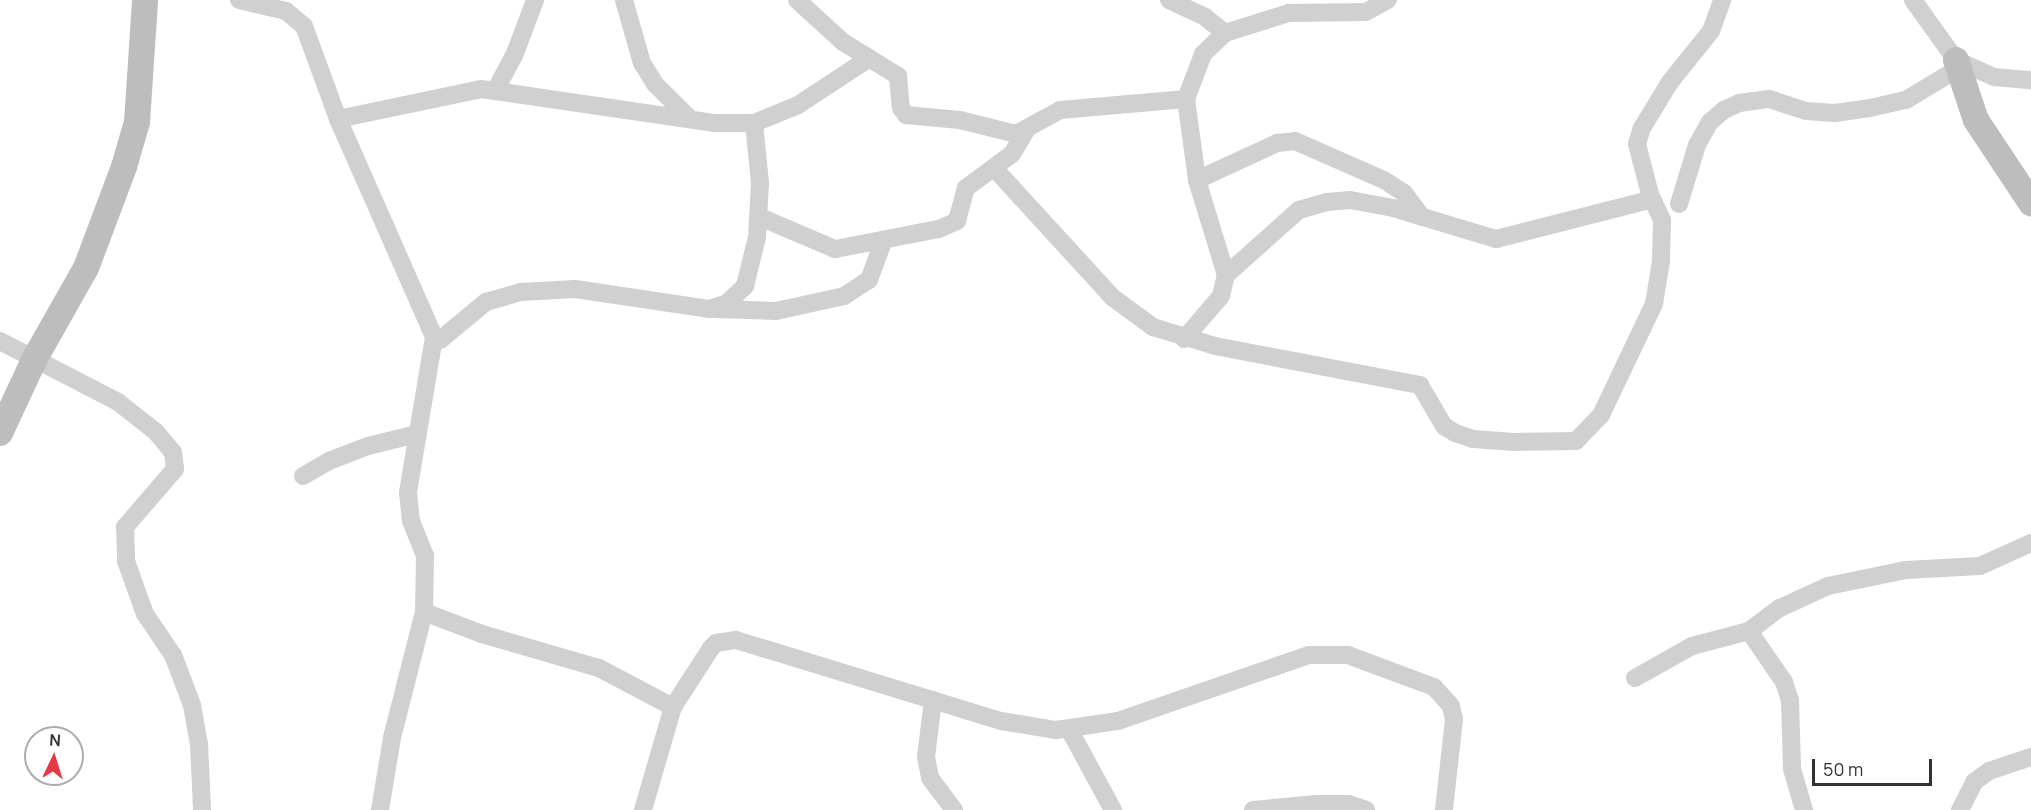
<!DOCTYPE html>
<html>
<head>
<meta charset="utf-8">
<style>
	body { margin:0 }
	#map { position:relative; width:2031px; height:810px; overflow:hidden; background:#fff; font-family:Manrope,sans-serif }
	div>[style] { position:absolute }
	.street>* { height:18px; margin:-9px; padding:0 9px; transform-origin:9px; border-radius:9px; background:#d0d0d0 }
	.secondary>* { height:26px; margin:-13px; padding:0 13px; transform-origin:13px; border-radius:13px; background:#bdbdbd }
	span { translate:-50% -50%; white-space:nowrap; text-align:center; line-height:1.15; -webkit-text-stroke:6px #fff; paint-order:stroke }
	.north { position:absolute; left:24px; top:726px; width:60px; height:60px; box-sizing:border-box; background:#fff; border:2px solid #adadad; border-radius:50%; rotate:4deg; font-size:16px; font-weight:700; line-height:24px; text-align:center; color:#333 }
	.north::after { content:''; display:block; margin:auto; width:21px; height:27px; background:#e63946; clip-path:polygon(50% 0,100% 100%,50% 72%,0 100%) }
	.scale { position:absolute; left:1812px; top:759px; width:120px; height:27px; box-sizing:border-box; border:3px solid #333; border-top:0; padding-left:8px; font-size:18px; line-height:21px; white-space:nowrap; color:#333; -webkit-text-stroke:4px #fff; paint-order:stroke }
</style>
</head>
<body>
<div id="map">
	<div class="street">
		<div style="left:239px;top:0;width:48px;rotate:13.2deg"></div>
		<div style="left:286px;top:11px;width:23px;rotate:40deg"></div>
		<div style="left:304px;top:26px;width:99px;rotate:69.9deg"></div>
		<div style="left:338px;top:119px;width:238px;rotate:66.2deg"></div>
		<div style="left:434px;top:337px;width:158px;rotate:99.5deg"></div>
		<div style="left:408px;top:493px;width:28px;rotate:84deg"></div>
		<div style="left:411px;top:521px;width:37px;rotate:68deg"></div>
		<div style="left:425px;top:555px;width:57px;rotate:91deg"></div>
		<div style="left:424px;top:612px;width:130px;rotate:104.3deg"></div>
		<div style="left:392px;top:738px;width:73px;rotate:99.5deg"></div>
		<div style="left:624px;top:0;width:66px;rotate:74.1deg"></div>
		<div style="left:642px;top:63px;width:25px;rotate:58deg"></div>
		<div style="left:655px;top:84px;width:47px;rotate:45deg"></div>
		<div style="left:797px;top:0;width:62px;rotate:42.4deg"></div>
		<div style="left:843px;top:42px;width:65px;rotate:31.7deg"></div>
		<div style="left:898px;top:76px;width:32px;rotate:85deg"></div>
		<div style="left:901px;top:108px;width:9px;rotate:54deg"></div>
		<div style="left:906px;top:115px;width:54px;rotate:5.3deg"></div>
		<div style="left:960px;top:120px;width:58px;rotate:14deg"></div>
		<div style="left:1016px;top:134px;width:50px;rotate:-28.6deg"></div>
		<div style="left:1060px;top:110px;width:126px;rotate:-5deg"></div>
		<div style="left:1186px;top:99px;width:48px;rotate:-69.3deg"></div>
		<div style="left:1203px;top:54px;width:30px;rotate:-44deg"></div>
		<div style="left:1225px;top:33px;width:67px;rotate:-17.4deg"></div>
		<div style="left:1289px;top:13px;width:77px;rotate:-0.7deg"></div>
		<div style="left:1366px;top:12px;width:25px;rotate:-29deg"></div>
		<div style="left:1169px;top:0;width:40px;rotate:25deg"></div>
		<div style="left:1205px;top:17px;width:26px;rotate:39deg"></div>
		<div style="left:1913px;top:0;width:74px;rotate:54.4deg"></div>
		<div style="left:1956px;top:60px;width:42px;rotate:24.1deg"></div>
		<div style="left:1994px;top:77px;width:37px;rotate:5deg"></div>
		<div style="left:495px;top:91px;width:40px;rotate:-62deg"></div>
		<div style="left:514px;top:56px;width:60px;rotate:-69.4deg"></div>
		<div style="left:338px;top:119px;width:146px;rotate:-11.8deg"></div>
		<div style="left:481px;top:89px;width:235px;rotate:8.3deg"></div>
		<div style="left:714px;top:123px;width:40px"></div>
		<div style="left:754px;top:123px;width:48px;rotate:-22.2deg"></div>
		<div style="left:798px;top:105px;width:84px;rotate:-33.3deg"></div>
		<div style="left:994px;top:168px;width:175px;rotate:47.5deg"></div>
		<div style="left:1112px;top:297px;width:51px;rotate:36.2deg"></div>
		<div style="left:1153px;top:327px;width:65px;rotate:17deg"></div>
		<div style="left:1215px;top:346px;width:209px;rotate:10.8deg"></div>
		<div style="left:1420px;top:385px;width:48px;rotate:59.7deg"></div>
		<div style="left:1444px;top:426px;width:13px;rotate:32deg"></div>
		<div style="left:1455px;top:433px;width:19px;rotate:18deg"></div>
		<div style="left:1473px;top:439px;width:41px;rotate:4.2deg"></div>
		<div style="left:1514px;top:442px;width:62px;rotate:-0.9deg"></div>
		<div style="left:1576px;top:441px;width:36px;rotate:-46deg"></div>
		<div style="left:1601px;top:415px;width:123px;rotate:-64.5deg"></div>
		<div style="left:1654px;top:304px;width:44px;rotate:-80.8deg"></div>
		<div style="left:1661px;top:261px;width:41px;rotate:-88.6deg"></div>
		<div style="left:1662px;top:220px;width:29px;rotate:-115deg"></div>
		<div style="left:1197px;top:180px;width:88px;rotate:-24.8deg"></div>
		<div style="left:1277px;top:143px;width:18px;rotate:-6deg"></div>
		<div style="left:1295px;top:141px;width:97px;rotate:23.7deg"></div>
		<div style="left:1384px;top:180px;width:24px;rotate:33deg"></div>
		<div style="left:1404px;top:193px;width:30px;rotate:53deg"></div>
		<div style="left:1679px;top:204px;width:62px;rotate:-73deg"></div>
		<div style="left:1697px;top:145px;width:26px;rotate:-61deg"></div>
		<div style="left:1710px;top:122px;width:18px;rotate:-41deg"></div>
		<div style="left:1724px;top:110px;width:17px;rotate:-25deg"></div>
		<div style="left:1739px;top:103px;width:30px;rotate:-8deg"></div>
		<div style="left:1769px;top:99px;width:39px;rotate:18deg"></div>
		<div style="left:1806px;top:111px;width:29px;rotate:4deg"></div>
		<div style="left:1835px;top:113px;width:35px;rotate:-8deg"></div>
		<div style="left:1870px;top:108px;width:37px;rotate:-13deg"></div>
		<div style="left:1906px;top:100px;width:60px;rotate:-31.3deg"></div>
		<div style="left:760px;top:217px;width:82px;rotate:23.1deg"></div>
		<div style="left:835px;top:249px;width:106px;rotate:-10.9deg"></div>
		<div style="left:939px;top:229px;width:20px;rotate:-24deg"></div>
		<div style="left:957px;top:221px;width:34px;rotate:-75deg"></div>
		<div style="left:966px;top:188px;width:57px;rotate:-36.5deg"></div>
		<div style="left:1012px;top:154px;width:26px;rotate:-59deg"></div>
		<div style="left:1226px;top:275px;width:98px;rotate:-41.7deg"></div>
		<div style="left:1299px;top:210px;width:29px;rotate:-16deg"></div>
		<div style="left:1327px;top:202px;width:23px;rotate:-5deg"></div>
		<div style="left:1350px;top:200px;width:44px;rotate:10.5deg"></div>
		<div style="left:1393px;top:208px;width:108px;rotate:16.8deg"></div>
		<div style="left:1496px;top:239px;width:154px;rotate:-14.3deg"></div>
		<div style="left:1645px;top:201px;width:9px;rotate:-54deg"></div>
		<div style="left:1650px;top:194px;width:52px;rotate:-104.6deg"></div>
		<div style="left:1637px;top:144px;width:17px;rotate:-73deg"></div>
		<div style="left:1642px;top:128px;width:54px;rotate:-58.7deg"></div>
		<div style="left:1670px;top:82px;width:65px;rotate:-51.2deg"></div>
		<div style="left:1711px;top:31px;width:33px;rotate:-70deg"></div>
		<div style="left:714px;top:309px;width:62px;rotate:1.8deg"></div>
		<div style="left:776px;top:311px;width:70px;rotate:-12.4deg"></div>
		<div style="left:844px;top:296px;width:30px;rotate:-33deg"></div>
		<div style="left:869px;top:280px;width:40px;rotate:-69.8deg"></div>
		<div style="left:1184px;top:339px;width:57px;rotate:-49.3deg"></div>
		<div style="left:1221px;top:296px;width:22px;rotate:-77deg"></div>
		<div style="left:1226px;top:275px;width:99px;rotate:-107deg"></div>
		<div style="left:1197px;top:180px;width:82px;rotate:-97.7deg"></div>
		<div style="left:440px;top:340px;width:60px;rotate:-39.6deg"></div>
		<div style="left:486px;top:302px;width:36px;rotate:-16deg"></div>
		<div style="left:521px;top:292px;width:54px;rotate:-3.2deg"></div>
		<div style="left:575px;top:289px;width:135px;rotate:8.5deg"></div>
		<div style="left:709px;top:309px;width:19px;rotate:-18deg"></div>
		<div style="left:727px;top:303px;width:25px;rotate:-43deg"></div>
		<div style="left:745px;top:286px;width:50px;rotate:-76.2deg"></div>
		<div style="left:757px;top:237px;width:54px;rotate:-86.8deg"></div>
		<div style="left:760px;top:183px;width:60px;rotate:-95.7deg"></div>
		<div style="left:0;top:341px;width:133px;rotate:27.3deg"></div>
		<div style="left:118px;top:402px;width:48px;rotate:38.3deg"></div>
		<div style="left:156px;top:432px;width:26px;rotate:50deg"></div>
		<div style="left:173px;top:452px;width:17px;rotate:83deg"></div>
		<div style="left:175px;top:469px;width:77px;rotate:130.8deg"></div>
		<div style="left:125px;top:527px;width:34px;rotate:88deg"></div>
		<div style="left:126px;top:561px;width:56px;rotate:70.3deg"></div>
		<div style="left:145px;top:614px;width:50px;rotate:55.7deg"></div>
		<div style="left:173px;top:655px;width:53px;rotate:69.2deg"></div>
		<div style="left:192px;top:705px;width:39px;rotate:80deg"></div>
		<div style="left:199px;top:743px;width:67px;rotate:87.4deg"></div>
		<div style="left:303px;top:476px;width:30px;rotate:-30deg"></div>
		<div style="left:329px;top:461px;width:42px;rotate:-21deg"></div>
		<div style="left:368px;top:446px;width:49px;rotate:-14deg"></div>
		<div style="left:424px;top:612px;width:62px;rotate:20.8deg"></div>
		<div style="left:482px;top:634px;width:122px;rotate:16.2deg"></div>
		<div style="left:599px;top:668px;width:84px;rotate:27.8deg"></div>
		<div style="left:1749px;top:631px;width:62px;rotate:55.5deg"></div>
		<div style="left:1784px;top:682px;width:19px;rotate:72deg"></div>
		<div style="left:1790px;top:700px;width:69px;rotate:88.3deg"></div>
		<div style="left:1792px;top:769px;width:43px;rotate:73.7deg"></div>
		<div style="left:1635px;top:678px;width:65px;rotate:-29.3deg"></div>
		<div style="left:1692px;top:646px;width:59px;rotate:-14.7deg"></div>
		<div style="left:1749px;top:631px;width:39px;rotate:-37deg"></div>
		<div style="left:1780px;top:608px;width:53px;rotate:-24.6deg"></div>
		<div style="left:1828px;top:586px;width:80px;rotate:-11.6deg"></div>
		<div style="left:1906px;top:570px;width:74px;rotate:-3.1deg"></div>
		<div style="left:1980px;top:566px;width:56px;rotate:-24.3deg"></div>
		<div style="left:933px;top:700px;width:57px;rotate:97deg"></div>
		<div style="left:926px;top:757px;width:21px;rotate:79deg"></div>
		<div style="left:930px;top:778px;width:40px;rotate:53deg"></div>
		<div style="left:1069px;top:729px;width:92px;rotate:61.5deg"></div>
		<div style="left:643px;top:810px;width:107px;rotate:-73.8deg"></div>
		<div style="left:673px;top:707px;width:70px;rotate:-57.2deg"></div>
		<div style="left:711px;top:648px;width:7px;rotate:-45deg"></div>
		<div style="left:716px;top:643px;width:20px;rotate:-9deg"></div>
		<div style="left:736px;top:640px;width:277px;rotate:17deg"></div>
		<div style="left:1001px;top:721px;width:56px;rotate:9.3deg"></div>
		<div style="left:1056px;top:730px;width:63px;rotate:-8.3deg"></div>
		<div style="left:1118px;top:721px;width:202px;rotate:-19.1deg"></div>
		<div style="left:1309px;top:655px;width:39px"></div>
		<div style="left:1348px;top:655px;width:92px;rotate:20.4deg"></div>
		<div style="left:1434px;top:687px;width:25px;rotate:48deg"></div>
		<div style="left:1451px;top:706px;width:13px;rotate:77deg"></div>
		<div style="left:1454px;top:719px;width:92px;rotate:96.3deg"></div>
		<div style="left:1253px;top:810px;width:64px;rotate:-5.4deg"></div>
		<div style="left:1317px;top:804px;width:32px"></div>
		<div style="left:1349px;top:804px;width:18px;rotate:19deg"></div>
		<div style="left:1960px;top:810px;width:31px;rotate:-63deg"></div>
		<div style="left:1974px;top:782px;width:19px;rotate:-36deg"></div>
		<div style="left:1989px;top:771px;width:44px;rotate:-18.4deg"></div>
	</div>
	<div class="secondary">
		<div style="left:1956px;top:60px;width:63px;rotate:71.6deg"></div>
		<div style="left:1976px;top:120px;width:100px;rotate:56.5deg"></div>
		<div style="left:0;top:433px;width:83px;rotate:-65deg"></div>
		<div style="left:35px;top:358px;width:103px;rotate:-60.5deg"></div>
		<div style="left:86px;top:268px;width:108px;rotate:-69.4deg"></div>
		<div style="left:124px;top:167px;width:47px;rotate:-73.9deg"></div>
		<div style="left:137px;top:122px;width:122px;rotate:-86.2deg"></div>
	</div>
	<div class="north">N</div>
	<div class="scale">50 m</div>
</div>
</body>
</html>
